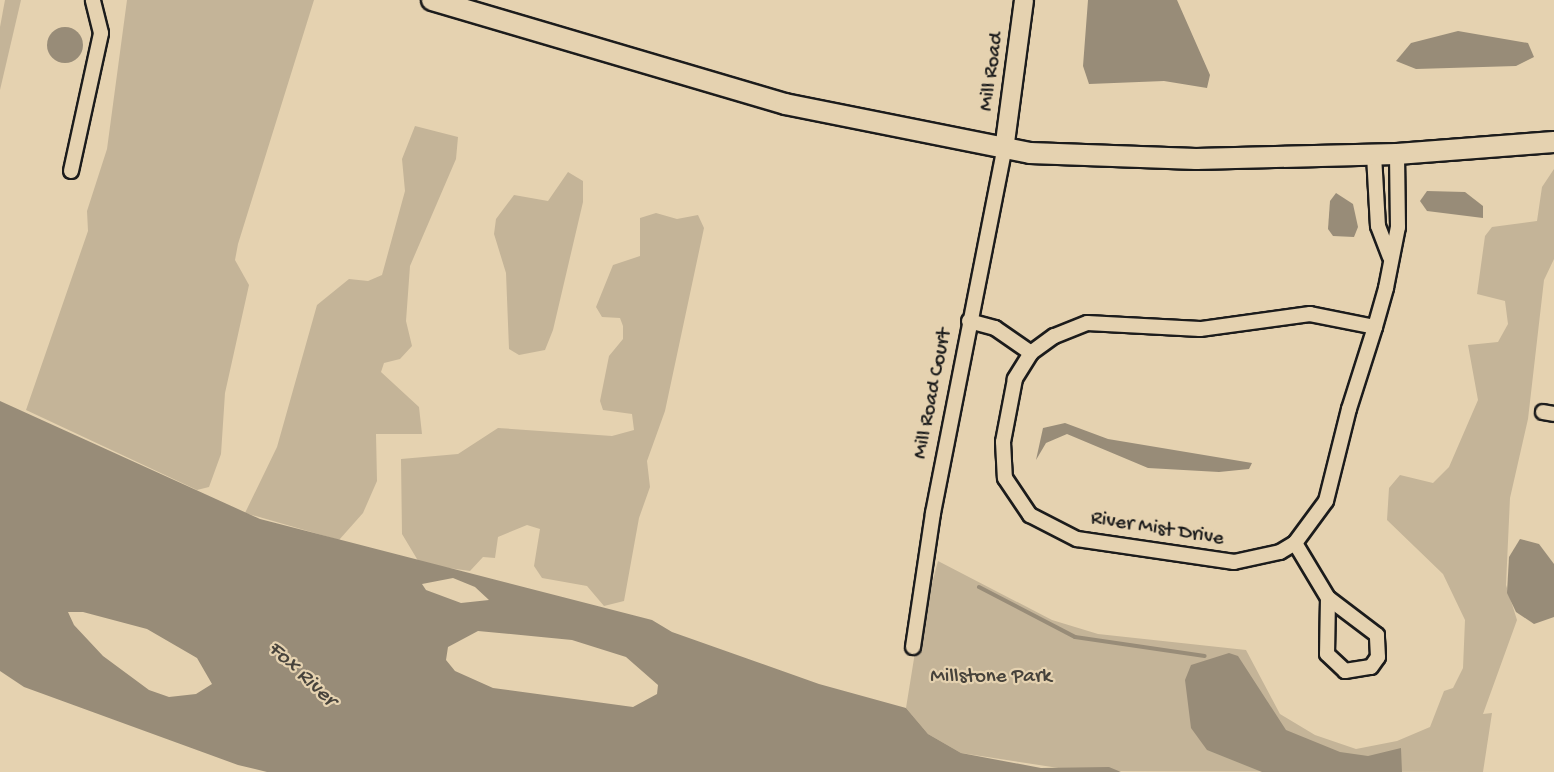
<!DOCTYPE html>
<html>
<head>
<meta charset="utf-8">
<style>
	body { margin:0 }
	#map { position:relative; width:1554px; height:772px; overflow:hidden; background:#e5d2b0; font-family:"Gochi Hand",sans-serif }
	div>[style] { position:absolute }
	.green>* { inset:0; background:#c4b498 }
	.water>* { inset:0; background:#988c78 }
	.round { border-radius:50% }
	.stream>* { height:4px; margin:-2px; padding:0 2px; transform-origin:2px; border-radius:2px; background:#988c78 }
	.roads { filter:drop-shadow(2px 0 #1c1c1c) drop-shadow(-2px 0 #1c1c1c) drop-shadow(0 2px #1c1c1c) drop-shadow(0 -2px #1c1c1c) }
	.minor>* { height:14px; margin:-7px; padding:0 7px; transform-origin:7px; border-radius:7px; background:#e5d2b0 }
	.tertiary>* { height:18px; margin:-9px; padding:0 9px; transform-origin:9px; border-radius:9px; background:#e5d2b0 }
	.secondary>* { height:20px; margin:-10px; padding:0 10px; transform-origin:10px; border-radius:10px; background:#e5d2b0 }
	span { translate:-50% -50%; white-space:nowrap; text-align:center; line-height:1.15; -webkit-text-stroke:4.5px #e5d2b0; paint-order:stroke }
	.street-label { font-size:21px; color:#1c1c1c }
	.park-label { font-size:21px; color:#46423b }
	.water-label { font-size:22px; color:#47433c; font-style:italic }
</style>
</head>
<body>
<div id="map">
	<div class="green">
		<div style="clip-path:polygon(5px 0,21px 0,0 90px,0 27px)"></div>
		<div style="clip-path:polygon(127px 0,314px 0,238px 244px,235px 260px,249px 285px,225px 393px,221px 454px,209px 487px,197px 490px,26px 410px,88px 231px,87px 211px,107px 149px)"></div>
		<div style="clip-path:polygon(415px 126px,458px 137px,456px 159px,410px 266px,406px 321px,412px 346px,400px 359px,384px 363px,381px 372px,419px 407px,422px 434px,376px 434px,377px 481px,363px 513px,339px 540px,245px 513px,277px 447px,317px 305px,349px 279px,368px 281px,382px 275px,405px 191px,402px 159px)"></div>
		<div style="clip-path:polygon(1554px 169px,1554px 259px,1544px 280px,1528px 419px,1510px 498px,1506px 585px,1517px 620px,1483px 714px,1492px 713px,1483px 772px,1078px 771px,961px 753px,928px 734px,906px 708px,917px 640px,938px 561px,1052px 620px,1098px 634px,1246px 650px,1280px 714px,1315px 735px,1356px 749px,1397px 741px,1430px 727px,1444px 691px,1453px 688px,1463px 668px,1465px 620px,1443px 574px,1387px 520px,1389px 488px,1400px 475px,1433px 483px,1449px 467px,1478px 400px,1468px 345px,1498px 342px,1508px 324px,1505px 301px,1477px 294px,1485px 236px,1492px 227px,1537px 221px,1542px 187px)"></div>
		<div style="clip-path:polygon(568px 172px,583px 181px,583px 202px,553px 330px,545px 350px,519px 355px,509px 349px,506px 273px,494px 234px,496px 219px,514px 195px,548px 201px)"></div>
		<div style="clip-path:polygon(656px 213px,677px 219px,698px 215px,704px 228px,665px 411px,647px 461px,650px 487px,639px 518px,624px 601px,604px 606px,587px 586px,542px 578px,534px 566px,540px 529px,527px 525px,498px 537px,495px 558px,483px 557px,470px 571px,420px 564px,402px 534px,401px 459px,458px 454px,498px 428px,612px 436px,634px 430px,632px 414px,603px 410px,600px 401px,609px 356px,623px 339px,623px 326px,620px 318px,602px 317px,596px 307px,613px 265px,640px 256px,640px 218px)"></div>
	</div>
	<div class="water">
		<div style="clip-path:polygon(1088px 0,1177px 0,1210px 75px,1207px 88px,1164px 81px,1089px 84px,1083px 66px)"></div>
		<div class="round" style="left:47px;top:27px;width:36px;height:36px"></div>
		<div style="clip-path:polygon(1458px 31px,1528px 43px,1534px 57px,1516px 66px,1416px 69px,1396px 61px,1411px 43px)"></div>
		<div style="clip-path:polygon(1427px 191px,1465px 192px,1483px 206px,1483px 218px,1427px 211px,1420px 201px)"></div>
		<div style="clip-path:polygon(1336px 193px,1353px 204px,1358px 227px,1354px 237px,1333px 236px,1328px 229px,1330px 201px)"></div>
		<div style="clip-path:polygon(evenodd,0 401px,260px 519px,652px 620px,672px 632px,819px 684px,906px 708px,928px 734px,961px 753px,1041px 768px,1109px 767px,1121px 772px,267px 772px,238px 765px,24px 687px,0 671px,0 401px,453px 578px,475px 587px,489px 600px,461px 603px,426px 590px,422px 584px,453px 578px,0 401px,83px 612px,147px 629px,197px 658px,212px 684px,196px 694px,169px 697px,149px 690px,103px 656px,74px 625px,68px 612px,83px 612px,0 401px,478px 631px,572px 640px,626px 657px,658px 685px,657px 694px,633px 707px,493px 688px,455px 671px,446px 660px,448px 647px,478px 631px)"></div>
		<div style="clip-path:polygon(1065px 423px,1108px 439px,1252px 463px,1249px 469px,1219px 472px,1148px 468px,1067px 434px,1046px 443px,1036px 460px,1043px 428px)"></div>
		<div style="clip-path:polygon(1520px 539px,1539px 544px,1554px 564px,1554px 617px,1534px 624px,1516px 612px,1507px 593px,1509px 557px)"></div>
		<div style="clip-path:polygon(1229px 653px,1238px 656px,1286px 730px,1340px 752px,1368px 756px,1401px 748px,1402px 772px,1262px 772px,1207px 750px,1191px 728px,1185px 680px,1191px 665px)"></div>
	</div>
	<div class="stream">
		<div style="left:979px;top:587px;width:108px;rotate:27.5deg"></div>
		<div style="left:1075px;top:637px;width:131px;rotate:8.3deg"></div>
	</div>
	<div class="roads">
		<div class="minor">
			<div style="left:1374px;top:155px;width:71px;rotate:86.8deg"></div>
			<div style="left:1378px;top:226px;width:33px;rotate:69deg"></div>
			<div style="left:71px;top:171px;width:141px;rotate:-77.7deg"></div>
			<div style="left:101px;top:33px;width:34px;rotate:-104deg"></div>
			<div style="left:969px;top:321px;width:27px;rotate:15deg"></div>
			<div style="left:995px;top:328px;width:44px;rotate:34.8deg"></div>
			<div style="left:1375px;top:327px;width:66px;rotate:-168.7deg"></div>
			<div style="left:1310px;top:314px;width:111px;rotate:172.2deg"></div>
			<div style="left:1200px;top:329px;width:113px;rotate:-177deg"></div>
			<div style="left:1087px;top:323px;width:35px;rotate:158deg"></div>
			<div style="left:1054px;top:336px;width:29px;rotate:144deg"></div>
			<div style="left:1031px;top:353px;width:31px;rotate:122deg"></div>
			<div style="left:1015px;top:379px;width:64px;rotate:100.8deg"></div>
			<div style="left:1003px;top:442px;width:36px;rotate:87deg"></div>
			<div style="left:1005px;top:478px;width:45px;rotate:56deg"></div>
			<div style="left:1030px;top:515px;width:53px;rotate:27.1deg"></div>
			<div style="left:1077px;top:539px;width:159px;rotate:8.3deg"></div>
			<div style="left:1234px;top:562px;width:47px;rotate:-12.3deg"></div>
			<div style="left:1280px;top:552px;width:17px;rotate:-31deg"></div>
			<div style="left:1295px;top:543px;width:52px;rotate:-53.6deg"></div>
			<div style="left:1326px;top:501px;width:95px;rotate:-76deg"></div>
			<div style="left:1349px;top:409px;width:86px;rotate:-72.4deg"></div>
			<div style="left:1375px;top:327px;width:41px;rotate:-74.2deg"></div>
			<div style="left:1386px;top:288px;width:62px;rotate:-78.9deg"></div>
			<div style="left:1398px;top:227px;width:73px;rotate:-90.8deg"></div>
			<div style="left:1543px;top:412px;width:11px;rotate:10deg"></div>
			<div style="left:1295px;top:543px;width:64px;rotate:59deg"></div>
			<div style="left:1328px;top:598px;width:56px;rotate:91deg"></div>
			<div style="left:1327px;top:654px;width:25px;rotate:43deg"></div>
			<div style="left:1345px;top:671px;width:26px;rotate:-9deg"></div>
			<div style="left:1371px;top:667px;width:12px;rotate:-55deg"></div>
			<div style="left:1378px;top:657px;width:22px;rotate:-93deg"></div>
			<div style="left:1377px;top:635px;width:61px;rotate:-142.9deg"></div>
			<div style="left:913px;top:647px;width:135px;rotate:-81.5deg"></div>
			<div style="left:933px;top:513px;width:370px;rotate:-78.9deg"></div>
		</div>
		<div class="tertiary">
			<div style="left:1004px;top:150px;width:151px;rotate:-82.4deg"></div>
		</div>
		<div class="secondary">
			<div style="left:432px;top:0;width:368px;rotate:16.4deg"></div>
			<div style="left:785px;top:104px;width:250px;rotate:11.3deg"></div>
			<div style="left:1030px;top:153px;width:166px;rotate:2.1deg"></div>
			<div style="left:1196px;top:159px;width:201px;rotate:-1.4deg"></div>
			<div style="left:1397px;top:154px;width:157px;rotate:-4.4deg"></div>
		</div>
	</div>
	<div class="street-label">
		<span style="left:993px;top:72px;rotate:-82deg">Mill Road</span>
		<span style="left:934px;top:394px;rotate:-79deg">Mill Road Court</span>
		<span style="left:1157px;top:530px;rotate:9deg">River Mist Drive</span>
	</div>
	<div class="park-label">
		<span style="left:991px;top:678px">Millstone Park</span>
	</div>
	<div class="water-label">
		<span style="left:301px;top:675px;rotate:43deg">Fox River</span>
	</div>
</div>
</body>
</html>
